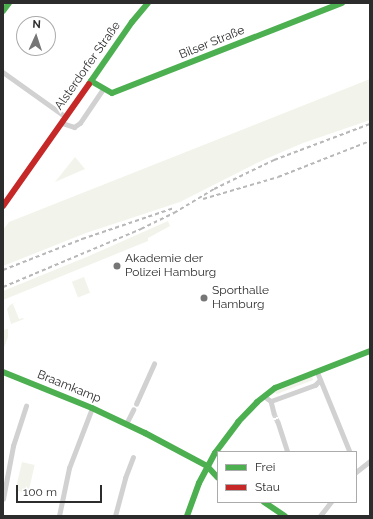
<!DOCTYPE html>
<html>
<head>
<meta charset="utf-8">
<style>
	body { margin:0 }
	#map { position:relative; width:373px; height:519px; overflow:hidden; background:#fff; font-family:Raleway,sans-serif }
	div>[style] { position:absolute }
	.green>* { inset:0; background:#f2f3ea; transform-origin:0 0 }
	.street-tunnel>* { height:4.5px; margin-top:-2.25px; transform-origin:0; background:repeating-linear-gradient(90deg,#d5d5d5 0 4.5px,transparent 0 6.5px) }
	.street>* { height:4.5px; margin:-2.25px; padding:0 2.25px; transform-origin:2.25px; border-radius:2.25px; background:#d1d1d1 }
	.fast>* { height:6px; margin:-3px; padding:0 3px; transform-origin:3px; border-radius:3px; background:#4caf50 }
	.jam>* { height:6px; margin:-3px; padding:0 3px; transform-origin:3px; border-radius:3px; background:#c62828 }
	.rail>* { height:1.5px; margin-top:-0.75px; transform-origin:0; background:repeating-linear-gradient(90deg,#b8b8b8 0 4px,transparent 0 7px) }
	.dots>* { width:11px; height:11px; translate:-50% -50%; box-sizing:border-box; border:2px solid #fff; border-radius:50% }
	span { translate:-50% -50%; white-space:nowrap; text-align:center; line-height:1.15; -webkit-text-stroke:4px #fff; paint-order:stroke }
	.street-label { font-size:12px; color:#2c2c2c }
	.poi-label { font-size:12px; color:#2c2c2c }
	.left { translate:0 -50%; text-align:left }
	.frame { position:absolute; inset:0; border:4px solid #2c2c2c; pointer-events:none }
	.legend { position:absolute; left:217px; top:451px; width:140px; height:52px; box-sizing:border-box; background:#fff; border:1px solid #ababab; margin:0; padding:5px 7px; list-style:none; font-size:12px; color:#2c2c2c }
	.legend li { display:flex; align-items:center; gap:8px; height:20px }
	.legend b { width:20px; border:1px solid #ababab }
	.north { position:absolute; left:16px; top:16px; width:40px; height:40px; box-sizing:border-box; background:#fff; border:1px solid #ababab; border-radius:50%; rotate:3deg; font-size:11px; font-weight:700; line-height:16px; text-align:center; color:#2c2c2c }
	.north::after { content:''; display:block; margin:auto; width:14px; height:18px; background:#767676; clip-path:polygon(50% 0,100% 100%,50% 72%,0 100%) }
	.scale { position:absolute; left:16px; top:485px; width:86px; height:18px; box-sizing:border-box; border:2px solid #2c2c2c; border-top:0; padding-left:5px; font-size:12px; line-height:14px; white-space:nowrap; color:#2c2c2c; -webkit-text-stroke:3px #fff; paint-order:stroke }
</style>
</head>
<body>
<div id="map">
	<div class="green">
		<div style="clip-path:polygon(370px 79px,370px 120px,303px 143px,261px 161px,180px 202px,86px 233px,3px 266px,3px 230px,9px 222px)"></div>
		<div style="clip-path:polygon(75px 157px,85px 169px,55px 182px)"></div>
		<div style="clip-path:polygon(168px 221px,170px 226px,148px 238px,148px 241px,3px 300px,3px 291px,89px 256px)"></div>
		<div style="left:84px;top:277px;width:17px;height:13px;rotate:69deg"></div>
		<div style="clip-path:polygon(16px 302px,13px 304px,19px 319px,23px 318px,24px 319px,11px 324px,7px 309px,10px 305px)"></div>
		<div style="clip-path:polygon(8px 329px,8px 337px,3px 350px,3px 330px)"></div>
		<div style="clip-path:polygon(312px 376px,313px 380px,277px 394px,274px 392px)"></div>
		<div style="left:22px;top:462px;width:13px;height:29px;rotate:13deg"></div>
	</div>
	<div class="street-tunnel">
		<div style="left:274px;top:413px;width:10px;rotate:66deg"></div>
	</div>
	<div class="street">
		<div style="left:3px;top:72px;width:77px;rotate:35.5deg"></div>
		<div style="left:62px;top:123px;width:13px;rotate:18deg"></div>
		<div style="left:74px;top:127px;width:7px;rotate:-34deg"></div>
		<div style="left:80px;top:123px;width:41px;rotate:-55.9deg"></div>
		<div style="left:317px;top:371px;width:87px;rotate:67.8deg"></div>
		<div style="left:264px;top:396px;width:9px;rotate:36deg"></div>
		<div style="left:271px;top:401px;width:12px;rotate:76deg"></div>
		<div style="left:271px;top:401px;width:47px;rotate:-20deg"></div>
		<div style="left:315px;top:385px;width:7px;rotate:-45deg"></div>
		<div style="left:136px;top:404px;width:44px;rotate:-65.8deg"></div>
		<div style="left:278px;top:422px;width:32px;rotate:72deg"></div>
		<div style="left:126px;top:424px;width:16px;rotate:-63deg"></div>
		<div style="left:356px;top:472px;width:18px;rotate:-38deg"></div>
		<div style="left:3px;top:499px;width:54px;rotate:-79.3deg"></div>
		<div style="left:13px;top:446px;width:42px;rotate:-72deg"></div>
		<div style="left:59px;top:516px;width:49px;rotate:-78.2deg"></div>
		<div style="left:69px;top:468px;width:64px;rotate:-69deg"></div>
		<div style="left:115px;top:516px;width:39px;rotate:-75deg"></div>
		<div style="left:125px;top:478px;width:22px;rotate:-69deg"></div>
		<div style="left:320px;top:516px;width:18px;rotate:-52deg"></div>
	</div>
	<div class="fast">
		<div style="left:3px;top:11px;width:10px;rotate:-53deg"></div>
		<div style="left:91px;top:81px;width:24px;rotate:30deg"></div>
		<div style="left:112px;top:93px;width:247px;rotate:-21.4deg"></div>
		<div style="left:89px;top:84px;width:75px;rotate:-55.3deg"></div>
		<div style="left:132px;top:22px;width:25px;rotate:-50deg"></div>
		<div style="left:3px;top:372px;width:96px;rotate:22deg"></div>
		<div style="left:92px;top:408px;width:59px;rotate:25.3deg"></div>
		<div style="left:145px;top:433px;width:70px;rotate:28deg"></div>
		<div style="left:207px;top:466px;width:16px;rotate:47deg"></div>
		<div style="left:264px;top:502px;width:25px;rotate:34deg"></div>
		<div style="left:187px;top:516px;width:35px;rotate:-70deg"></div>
		<div style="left:199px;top:483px;width:34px;rotate:-62deg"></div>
		<div style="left:215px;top:453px;width:39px;rotate:-53deg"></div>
		<div style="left:238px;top:422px;width:28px;rotate:-46deg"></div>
		<div style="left:257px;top:402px;width:23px;rotate:-38deg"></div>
		<div style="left:275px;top:388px;width:102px;rotate:-21.3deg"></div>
	</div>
	<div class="jam">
		<div style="left:3px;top:206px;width:149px;rotate:-54.8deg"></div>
	</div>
	<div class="rail">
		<div style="left:203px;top:199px;width:78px;rotate:-16.3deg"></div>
		<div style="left:278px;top:177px;width:99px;rotate:-21.4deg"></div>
		<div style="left:3px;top:270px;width:85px;rotate:-21.4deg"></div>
		<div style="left:82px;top:239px;width:97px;rotate:-18.6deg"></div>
		<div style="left:3px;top:287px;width:150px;rotate:-22.8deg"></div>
		<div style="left:141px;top:229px;width:37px;rotate:-26deg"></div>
		<div style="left:174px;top:213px;width:47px;rotate:-31deg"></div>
		<div style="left:214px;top:189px;width:67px;rotate:-25.8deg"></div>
		<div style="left:274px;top:160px;width:103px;rotate:-20.6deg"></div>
	</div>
	<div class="dots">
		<div style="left:117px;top:266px;background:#767676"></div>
		<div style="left:204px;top:298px;background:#767676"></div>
	</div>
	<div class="street-label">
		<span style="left:212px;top:43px;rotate:-22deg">Bilser Straße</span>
		<span style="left:88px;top:66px;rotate:-55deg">Alsterdorfer Straße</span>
		<span style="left:69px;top:387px;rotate:22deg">Braamkamp</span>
	</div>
	<div class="poi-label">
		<span class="left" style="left:125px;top:266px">Akademie der<br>Polizei Hamburg</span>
		<span class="left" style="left:212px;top:298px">Sporthalle<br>Hamburg</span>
	</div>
	<div class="frame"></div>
	<ul class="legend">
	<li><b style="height:5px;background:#4caf50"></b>Frei</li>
	<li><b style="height:5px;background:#c62828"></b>Stau</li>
	</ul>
	<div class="north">N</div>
	<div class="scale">100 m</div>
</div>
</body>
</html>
